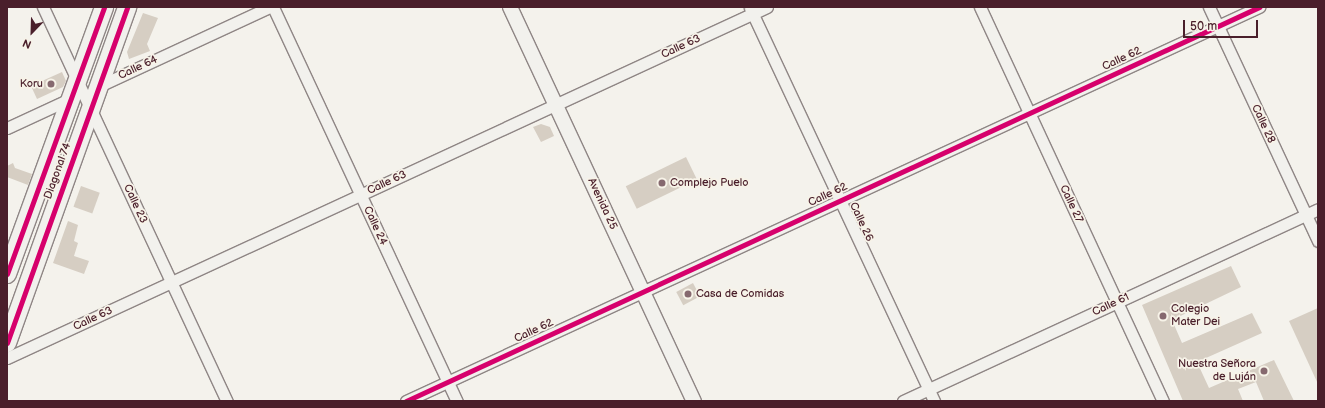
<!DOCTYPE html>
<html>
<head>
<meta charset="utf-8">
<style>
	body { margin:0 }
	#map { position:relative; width:1325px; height:408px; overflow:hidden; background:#f4f2ec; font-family:"Balsamiq Sans",sans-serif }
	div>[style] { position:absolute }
	.building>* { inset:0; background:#d6cec3; transform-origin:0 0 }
	.roads { filter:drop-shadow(1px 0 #8f8685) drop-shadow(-1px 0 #8f8685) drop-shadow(0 1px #8f8685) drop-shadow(0 -1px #8f8685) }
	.minor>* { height:11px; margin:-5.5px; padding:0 5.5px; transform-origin:5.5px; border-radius:5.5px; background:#f2f1ed }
	.tertiary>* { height:14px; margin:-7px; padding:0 7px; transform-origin:7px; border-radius:7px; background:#f2f1ed }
	.primary>* { height:18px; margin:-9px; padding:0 9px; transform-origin:9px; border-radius:9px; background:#f2f1ed }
	.cycleway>* { height:5px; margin:-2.5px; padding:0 2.5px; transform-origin:2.5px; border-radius:2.5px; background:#d6006c }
	.dots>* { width:11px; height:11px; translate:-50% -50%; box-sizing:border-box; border:2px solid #f7f3e8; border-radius:50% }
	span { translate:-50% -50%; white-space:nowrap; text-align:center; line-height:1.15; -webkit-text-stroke:3.5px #f7f3e8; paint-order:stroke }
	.street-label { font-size:11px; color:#4a1f2b }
	.poi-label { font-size:11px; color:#4a1f2b }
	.right { translate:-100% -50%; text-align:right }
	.left { translate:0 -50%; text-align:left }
	.frame { position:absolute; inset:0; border:8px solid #4a1f2b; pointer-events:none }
	.north { position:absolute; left:12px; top:12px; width:40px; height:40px; -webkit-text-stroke:3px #f7f3e8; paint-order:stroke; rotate:203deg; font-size:11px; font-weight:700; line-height:16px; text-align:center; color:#4a1f2b }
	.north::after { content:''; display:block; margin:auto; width:14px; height:18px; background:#4a1f2b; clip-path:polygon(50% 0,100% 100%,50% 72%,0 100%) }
	.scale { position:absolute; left:1183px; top:20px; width:75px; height:18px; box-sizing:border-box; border:2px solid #4a1f2b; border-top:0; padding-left:5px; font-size:12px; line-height:14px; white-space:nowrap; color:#4a1f2b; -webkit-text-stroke:3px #f7f3e8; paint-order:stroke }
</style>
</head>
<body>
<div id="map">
	<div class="building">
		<div style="clip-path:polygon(143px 13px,158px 18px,147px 44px,150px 51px,129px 59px,127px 52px)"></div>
		<div style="clip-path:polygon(62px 72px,66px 81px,63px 87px,37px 99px,31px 86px)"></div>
		<div style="clip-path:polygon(541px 124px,550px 127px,554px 136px,541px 142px,533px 127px)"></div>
		<div style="left:686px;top:157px;width:25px;height:67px;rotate:64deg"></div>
		<div style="clip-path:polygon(13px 163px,15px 168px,32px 174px,28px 185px,7px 177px,7px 166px)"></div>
		<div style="left:81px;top:186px;width:20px;height:22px;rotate:20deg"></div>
		<div style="clip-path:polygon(68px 221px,78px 225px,74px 241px,78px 243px,74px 256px,89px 261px,84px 274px,53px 263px)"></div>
		<div style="clip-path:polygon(1231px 266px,1241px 287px,1172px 320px,1182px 343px,1252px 313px,1262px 333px,1197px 362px,1209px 388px,1274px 360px,1294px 401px,1264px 401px,1256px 382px,1238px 389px,1243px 401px,1183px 401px,1142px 305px)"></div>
		<div style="left:693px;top:283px;width:15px;height:19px;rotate:62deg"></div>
		<div style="clip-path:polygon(1318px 308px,1318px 384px,1289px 321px)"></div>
	</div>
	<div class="roads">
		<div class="minor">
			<div style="left:43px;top:7px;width:435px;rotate:65deg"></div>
			<div style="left:273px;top:7px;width:435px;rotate:65deg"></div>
			<div style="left:980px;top:7px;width:434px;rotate:65.1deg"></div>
			<div style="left:1209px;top:7px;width:258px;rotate:65deg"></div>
			<div style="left:750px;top:8px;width:434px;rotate:64.9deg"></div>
			<div style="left:97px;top:87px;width:190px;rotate:-24.9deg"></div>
			<div style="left:7px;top:128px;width:72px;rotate:-24.8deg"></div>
			<div style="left:7px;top:358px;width:837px;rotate:-24.79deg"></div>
			<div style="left:406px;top:401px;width:940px;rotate:-24.79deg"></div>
			<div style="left:903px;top:401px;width:457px;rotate:-24.8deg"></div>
		</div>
		<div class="tertiary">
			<div style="left:510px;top:7px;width:435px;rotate:65deg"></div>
		</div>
		<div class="primary">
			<div style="left:7px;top:274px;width:284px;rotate:-70deg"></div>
			<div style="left:7px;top:343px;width:357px;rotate:-70.3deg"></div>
		</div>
	</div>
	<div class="cycleway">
		<div style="left:7px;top:274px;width:284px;rotate:-70deg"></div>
		<div style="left:7px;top:343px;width:357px;rotate:-70.3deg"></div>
		<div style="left:406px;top:401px;width:940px;rotate:-24.79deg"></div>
	</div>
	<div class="dots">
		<div style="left:51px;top:84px;background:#86696f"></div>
		<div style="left:662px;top:183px;background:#86696f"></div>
		<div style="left:688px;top:294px;background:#86696f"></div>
		<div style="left:1163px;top:316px;background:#86696f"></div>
		<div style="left:1264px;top:371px;background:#86696f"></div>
	</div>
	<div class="street-label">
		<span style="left:681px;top:47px;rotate:-25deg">Calle 63</span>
		<span style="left:1122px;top:59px;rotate:-25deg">Calle 62</span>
		<span style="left:138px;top:68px;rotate:-25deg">Calle 64</span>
		<span style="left:1263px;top:124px;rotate:65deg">Calle 28</span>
		<span style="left:58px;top:171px;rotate:-70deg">Diagonal 74</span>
		<span style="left:387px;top:183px;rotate:-25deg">Calle 63</span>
		<span style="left:828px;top:195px;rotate:-25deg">Calle 62</span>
		<span style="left:135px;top:204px;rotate:65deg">Calle 23</span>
		<span style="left:602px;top:204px;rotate:65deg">Avenida 25</span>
		<span style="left:1071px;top:204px;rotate:65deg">Calle 27</span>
		<span style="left:861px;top:222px;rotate:65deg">Calle 26</span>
		<span style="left:375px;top:226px;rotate:65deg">Calle 24</span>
		<span style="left:1111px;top:305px;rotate:-25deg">Calle 61</span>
		<span style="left:93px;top:319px;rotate:-25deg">Calle 63</span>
		<span style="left:534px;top:331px;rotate:-25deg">Calle 62</span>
	</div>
	<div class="poi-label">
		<span class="right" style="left:43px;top:84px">Koru</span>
		<span class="left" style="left:670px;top:183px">Complejo Puelo</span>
		<span class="left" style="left:696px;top:294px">Casa de Comidas</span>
		<span class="left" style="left:1171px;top:316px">Colegio<br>Mater Dei</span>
		<span class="right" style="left:1256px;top:371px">Nuestra Señora<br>de Luján</span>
	</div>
	<div class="frame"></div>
	<div class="north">N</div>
	<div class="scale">50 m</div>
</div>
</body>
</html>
